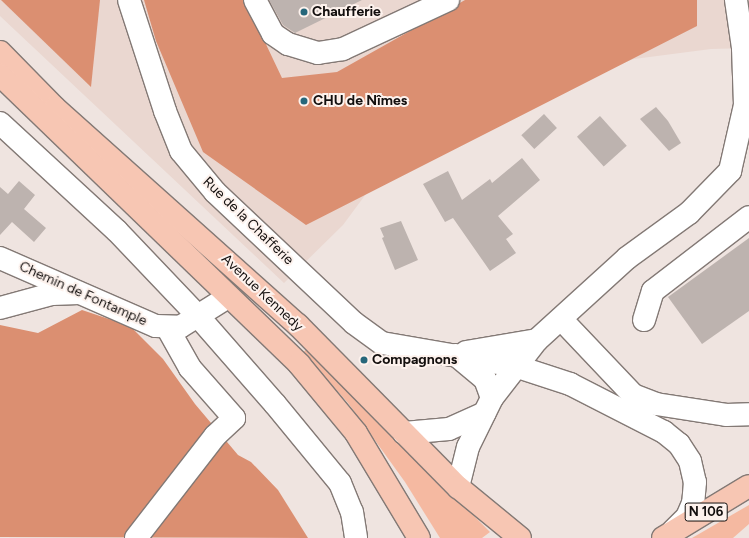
<!DOCTYPE html>
<html>
<head>
<meta charset="utf-8">
<style>
	body { margin:0 }
	#map { position:relative; width:749px; height:538px; overflow:hidden; background:#efe4e0; font-family:Figtree,sans-serif }
	div>[style] { position:absolute }
	.built>* { inset:0; background:#ead7d0 }
	.green>* { inset:0; background:#f5b9a1 }
	.forest>* { inset:0; background:#db8f71 }
	.building>* { inset:0; background:#bdb3af; transform-origin:0 0 }
	.roads { filter:drop-shadow(1px 0 #837975) drop-shadow(-1px 0 #837975) drop-shadow(0 1px #837975) drop-shadow(0 -1px #837975) }
	.minor>* { height:22px; margin:-11px; padding:0 11px; transform-origin:11px; border-radius:11px; background:#fff }
	.major>* { height:22px; margin:-11px; padding:0 11px; transform-origin:11px; border-radius:11px; background:#f7c6b3 }
	.dots>* { width:11px; height:11px; translate:-50% -50%; box-sizing:border-box; border:2px solid #fdf2ed; border-radius:50% }
	span { translate:-50% -50%; white-space:nowrap; text-align:center; line-height:1.15; -webkit-text-stroke:4px #fdf2ed; paint-order:stroke }
	.shield-label span { padding:1px 3px; background:#fdf2ed; border:1px solid; border-radius:3px; -webkit-text-stroke-width:0 }
	.shield-label { font-size:13px; color:#130f0e; font-weight:700 }
	.poi-label { font-size:14px; color:#130f0e; font-weight:700 }
	.left { translate:0 -50%; text-align:left }
	.street-label { font-size:14px; color:#130f0e }
</style>
</head>
<body>
<div id="map">
	<div class="built">
		<div style="clip-path:polygon(0 0,749px 0,749px 48px,711px 49px,634px 59px,403px 144px,343px 225px,284px 283px,0 16px)"></div>
	</div>
	<div class="green">
		<div style="clip-path:polygon(307px 348px,490px 532px,482px 538px,440px 538px,405px 482px,348px 403px,303px 353px)"></div>
		<div style="clip-path:polygon(749px 505px,749px 524px,733px 538px,692px 538px)"></div>
	</div>
	<div class="forest">
		<div style="clip-path:polygon(1px 0,100px 0,91px 87px)"></div>
		<div style="clip-path:polygon(144px 0,245px 0,282px 78px,337px 72px,465px 0,697px 0,697px 26px,306px 225px,203px 152px,156px 41px)"></div>
		<div style="clip-path:polygon(82px 310px,130px 326px,163px 359px,195px 404px,238px 455px,251px 462px,278px 490px,308px 538px,0 537px,0 325px,38px 333px)"></div>
	</div>
	<div class="building">
		<div style="clip-path:polygon(269px 0,362px 0,295px 33px,283px 25px)"></div>
		<div style="clip-path:polygon(656px 107px,668px 121px,681px 143px,669px 151px,640px 119px)"></div>
		<div style="left:544px;top:114px;width:19px;height:31px;rotate:47deg"></div>
		<div style="left:600px;top:116px;width:40px;height:31px;rotate:48deg"></div>
		<div style="clip-path:polygon(522px 158px,540px 180px,498px 216px,513px 234px,506px 239px,516px 253px,490px 271px,453px 218px,445px 222px,423px 184px,448px 171px,462px 200px,490px 179px,492px 183px)"></div>
		<div style="clip-path:polygon(19px 181px,35px 195px,24px 209px,46px 228px,34px 242px,12px 222px,0 235px,0 187px,8px 194px)"></div>
		<div style="clip-path:polygon(401px 221px,418px 260px,395px 270px,382px 238px,384px 237px,380px 228px)"></div>
		<div style="clip-path:polygon(749px 238px,749px 311px,702px 344px,668px 297px)"></div>
	</div>
	<div class="roads">
		<div class="minor">
			<div style="left:129px;top:0;width:117px;rotate:72deg"></div>
			<div style="left:165px;top:111px;width:43px;rotate:68.2deg"></div>
			<div style="left:181px;top:151px;width:53px;rotate:50.3deg"></div>
			<div style="left:215px;top:192px;width:191px;rotate:43.3deg"></div>
			<div style="left:354px;top:323px;width:34px;rotate:36deg"></div>
			<div style="left:382px;top:343px;width:135px;rotate:9.8deg"></div>
			<div style="left:515px;top:366px;width:58px;rotate:18.1deg"></div>
			<div style="left:570px;top:384px;width:106px;rotate:27.1deg"></div>
			<div style="left:664px;top:432px;width:19px;rotate:39deg"></div>
			<div style="left:679px;top:444px;width:20px;rotate:57deg"></div>
			<div style="left:690px;top:461px;width:22px;rotate:77deg"></div>
			<div style="left:695px;top:482px;width:21px;rotate:95deg"></div>
			<div style="left:693px;top:503px;width:15px;rotate:113deg"></div>
			<div style="left:687px;top:517px;width:20px;rotate:135deg"></div>
			<div style="left:255px;top:0;width:38px;rotate:62deg"></div>
			<div style="left:273px;top:34px;width:18px;rotate:34deg"></div>
			<div style="left:288px;top:44px;width:31px;rotate:17deg"></div>
			<div style="left:318px;top:53px;width:25px;rotate:-9deg"></div>
			<div style="left:343px;top:49px;width:116px;rotate:-25deg"></div>
			<div style="left:0;top:123px;width:159px;rotate:42.7deg"></div>
			<div style="left:117px;top:231px;width:116px;rotate:46.4deg"></div>
			<div style="left:197px;top:315px;width:118px;rotate:48.8deg"></div>
			<div style="left:275px;top:404px;width:102px;rotate:50.6deg"></div>
			<div style="left:340px;top:483px;width:31px;rotate:68deg"></div>
			<div style="left:352px;top:512px;width:26px;rotate:81deg"></div>
			<div style="left:0;top:258px;width:170px;rotate:23.6deg"></div>
			<div style="left:156px;top:326px;width:24px;rotate:2deg"></div>
			<div style="left:180px;top:327px;width:57px;rotate:-32deg"></div>
			<div style="left:0;top:308px;width:54px;rotate:-15.1deg"></div>
			<div style="left:52px;top:294px;width:27px;rotate:-2deg"></div>
			<div style="left:561px;top:319px;width:105px;rotate:46.5deg"></div>
			<div style="left:633px;top:395px;width:25px;rotate:21deg"></div>
			<div style="left:656px;top:404px;width:71px;rotate:8.9deg"></div>
			<div style="left:726px;top:415px;width:23px;rotate:-2deg"></div>
			<div style="left:644px;top:320px;width:30px;rotate:-73deg"></div>
			<div style="left:653px;top:291px;width:121px;rotate:-37.6deg"></div>
			<div style="left:466px;top:352px;width:72px;rotate:-9.6deg"></div>
			<div style="left:456px;top:355px;width:38px;rotate:40deg"></div>
			<div style="left:485px;top:379px;width:20px;rotate:70deg"></div>
			<div style="left:404px;top:433px;width:45px;rotate:-5.1deg"></div>
			<div style="left:449px;top:429px;width:39px;rotate:-24deg"></div>
			<div style="left:458px;top:487px;width:41px;rotate:-76deg"></div>
			<div style="left:468px;top:447px;width:55px;rotate:-63.9deg"></div>
			<div style="left:492px;top:398px;width:73px;rotate:-52.2deg"></div>
			<div style="left:537px;top:340px;width:122px;rotate:-42.3deg"></div>
			<div style="left:627px;top:258px;width:77px;rotate:-36deg"></div>
			<div style="left:689px;top:213px;width:59px;rotate:-45.7deg"></div>
			<div style="left:730px;top:171px;width:68px;rotate:-77.2deg"></div>
			<div style="left:745px;top:105px;width:57px;rotate:-92deg"></div>
			<div style="left:743px;top:48px;width:49px;rotate:-98.3deg"></div>
			<div style="left:136px;top:538px;width:129px;rotate:-52.2deg"></div>
			<div style="left:215px;top:436px;width:26px;rotate:-43deg"></div>
			<div style="left:234px;top:418px;width:67px;rotate:-131.3deg"></div>
			<div style="left:190px;top:368px;width:47px;rotate:-119.3deg"></div>
		</div>
		<div class="major">
			<div style="left:0;top:52px;width:78px;rotate:45.5deg"></div>
			<div style="left:55px;top:108px;width:326px;rotate:41.8deg"></div>
			<div style="left:298px;top:325px;width:228px;rotate:45.4deg"></div>
			<div style="left:458px;top:487px;width:80px;rotate:39.4deg"></div>
			<div style="left:0;top:75px;width:416px;rotate:44deg"></div>
			<div style="left:299px;top:364px;width:89px;rotate:50.4deg"></div>
			<div style="left:356px;top:433px;width:122px;rotate:59deg"></div>
			<div style="left:663px;top:538px;width:100px;rotate:-31.2deg"></div>
		</div>
	</div>
	<div class="dots">
		<div style="left:304px;top:12px;background:#26677b"></div>
		<div style="left:304px;top:101px;background:#26677b"></div>
		<div style="left:364px;top:360px;background:#26677b"></div>
	</div>
	<div class="shield-label">
		<span style="left:706px;top:512px">N 106</span>
	</div>
	<div class="poi-label">
		<span class="left" style="left:312px;top:12px">Chaufferie</span>
		<span class="left" style="left:313px;top:101px">CHU de Nîmes</span>
		<span class="left" style="left:372px;top:360px">Compagnons</span>
	</div>
	<div class="street-label">
		<span style="left:248px;top:221px;rotate:44deg">Rue de la Chafferie</span>
		<span style="left:262px;top:293px;rotate:43deg">Avenue Kennedy</span>
		<span style="left:83px;top:294px;rotate:24deg">Chemin de Fontample</span>
	</div>
</div>
</body>
</html>
